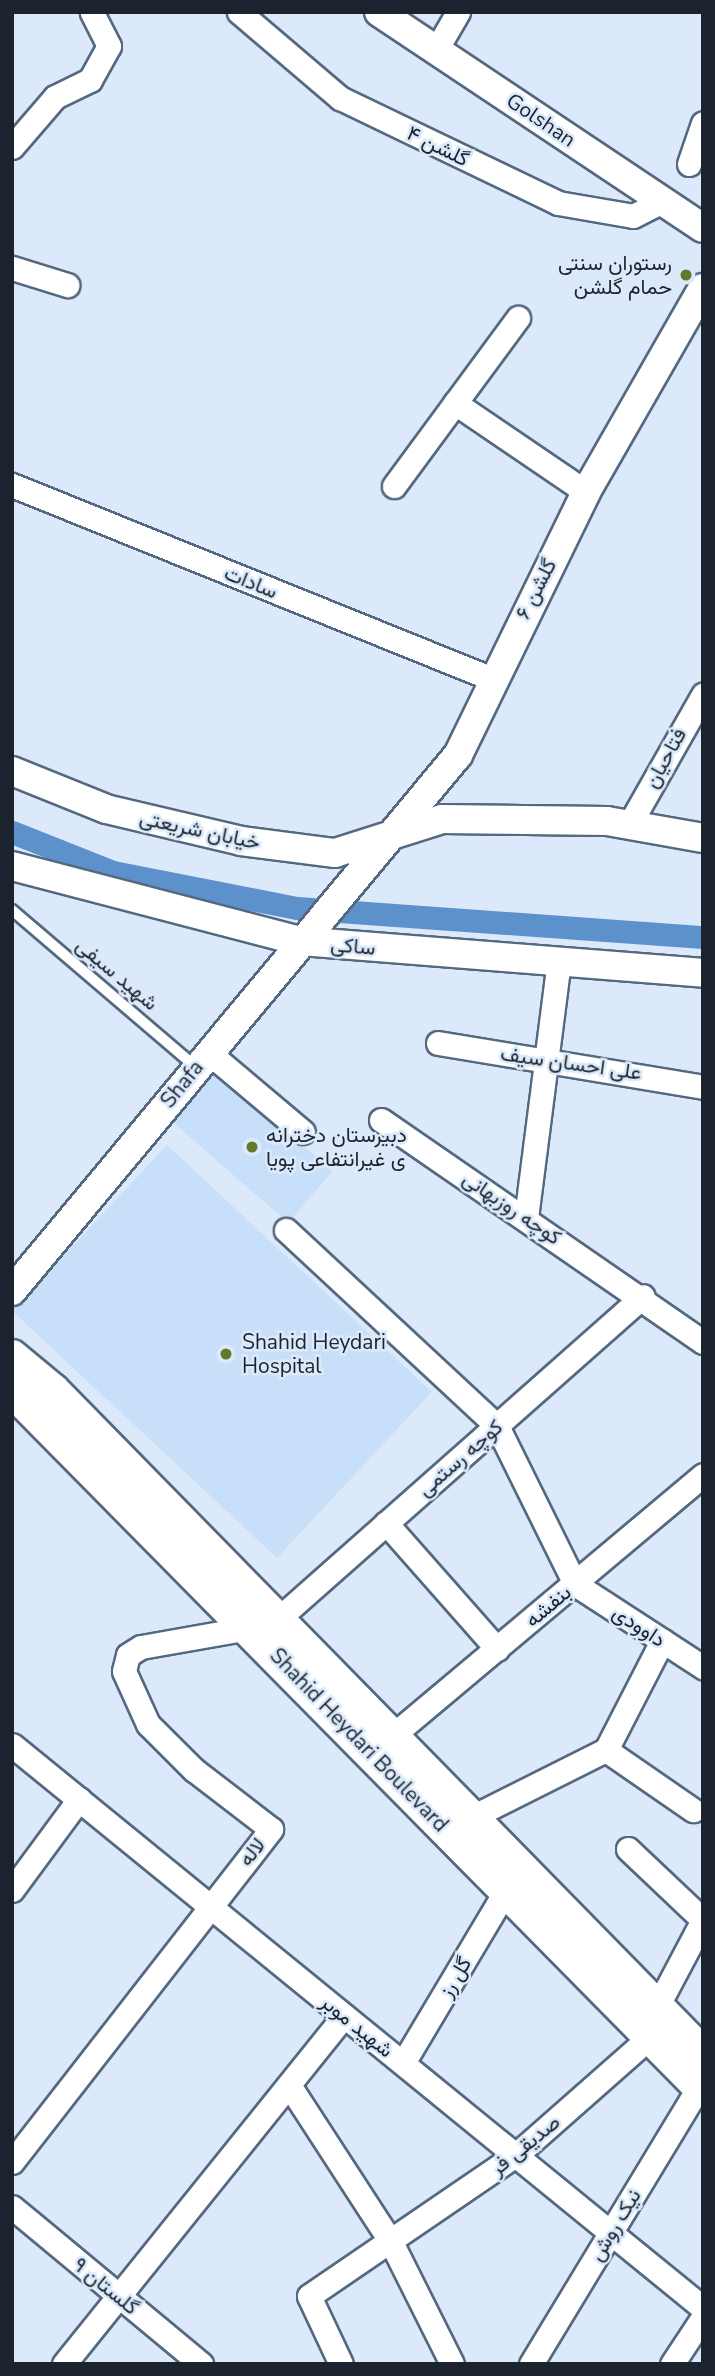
<!DOCTYPE html>
<html>
<head>
<meta charset="utf-8">
<style>
	body { margin:0 }
	#map { position:relative; width:715px; height:2376px; overflow:hidden; background:#dbe9fa; font-family:"Nunito Sans",Vazirmatn,sans-serif }
	div>[style] { position:absolute }
	.built>* { inset:0; background:#c8dff9; transform-origin:0 0 }
	.canal>* { height:23px; margin:-11.5px; padding:0 11.5px; transform-origin:11.5px; border-radius:11.5px; background:#5d91cb }
	.roads { filter:drop-shadow(2px 0 #546980) drop-shadow(-2px 0 #546980) drop-shadow(0 2px #546980) drop-shadow(0 -2px #546980) }
	.service>* { height:10px; margin:-5px; padding:0 5px; transform-origin:5px; border-radius:5px; background:#fff }
	.minor>* { height:23px; margin:-11.5px; padding:0 11.5px; transform-origin:11.5px; border-radius:11.5px; background:#fff }
	.tertiary>* { height:28px; margin:-14px; padding:0 14px; transform-origin:14px; border-radius:14px; background:#fff }
	.secondary>* { height:32px; margin:-16px; padding:0 16px; transform-origin:16px; border-radius:16px; background:#fff }
	.dots>* { width:19px; height:19px; translate:-50% -50%; box-sizing:border-box; border:4px solid #dbe9fa; border-radius:50% }
	span { translate:-50% -50%; white-space:nowrap; text-align:center; line-height:1.15; -webkit-text-stroke:5px #dbe9fa; paint-order:stroke }
	.street-label { font-size:21px; color:#1b242e }
	.poi-label { font-size:21px; color:#1b242e }
	.right { translate:-100% -50%; text-align:right }
	.left { translate:0 -50%; text-align:left }
	.frame { position:absolute; inset:0; border:14px solid #1b242e; pointer-events:none }
</style>
</head>
<body>
<div id="map">
	<div class="built">
		<div style="left:215px;top:1069px;width:156px;height:68px;rotate:41deg"></div>
		<div style="left:167px;top:1145px;width:362px;height:227px;rotate:43deg"></div>
	</div>
	<div class="canal">
		<div style="left:12px;top:832px;width:109px;rotate:21.6deg"></div>
		<div style="left:113px;top:872px;width:187px;rotate:11.1deg"></div>
		<div style="left:297px;top:908px;width:407px;rotate:4.1deg"></div>
	</div>
	<div class="roads">
		<div class="service">
			<div style="left:12px;top:910px;width:242px;rotate:40.5deg"></div>
		</div>
		<div class="minor">
			<div style="left:239px;top:12px;width:133px;rotate:40.4deg"></div>
			<div style="left:340px;top:98px;width:242px;rotate:25.7deg"></div>
			<div style="left:558px;top:203px;width:76px;rotate:9.8deg"></div>
			<div style="left:633px;top:216px;width:33px;rotate:-27deg"></div>
			<div style="left:436px;top:50px;width:44px;rotate:-59.9deg"></div>
			<div style="left:12px;top:147px;width:66px;rotate:-49.3deg"></div>
			<div style="left:55px;top:97px;width:39px;rotate:-26deg"></div>
			<div style="left:90px;top:80px;width:39px;rotate:-61deg"></div>
			<div style="left:109px;top:46px;width:38px;rotate:-117deg"></div>
			<div style="left:689px;top:164px;width:43px;rotate:-71.1deg"></div>
			<div style="left:12px;top:268px;width:58px;rotate:17.2deg"></div>
			<div style="left:455px;top:403px;width:158px;rotate:34.2deg"></div>
			<div style="left:12px;top:485px;width:515px;rotate:21.99deg"></div>
			<div style="left:394px;top:486px;width:209px;rotate:-53.6deg"></div>
			<div style="left:629px;top:825px;width:150px;rotate:-60.4deg"></div>
			<div style="left:438px;top:1043px;width:269px;rotate:9.4deg"></div>
			<div style="left:208px;top:1052px;width:124px;rotate:40.1deg"></div>
			<div style="left:381px;top:1120px;width:391px;rotate:34.6deg"></div>
			<div style="left:526px;top:1218px;width:258px;rotate:-82.7deg"></div>
			<div style="left:286px;top:1230px;width:288px;rotate:42.9deg"></div>
			<div style="left:497px;top:1426px;width:176px;rotate:63.7deg"></div>
			<div style="left:575px;top:1584px;width:153px;rotate:33deg"></div>
			<div style="left:386px;top:1523px;width:168px;rotate:48.6deg"></div>
			<div style="left:278px;top:1619px;width:487px;rotate:-41.5deg"></div>
			<div style="left:392px;top:1736px;width:406px;rotate:-40deg"></div>
			<div style="left:12px;top:1745px;width:891px;rotate:39.17deg"></div>
			<div style="left:606px;top:1750px;width:123px;rotate:-62.8deg"></div>
			<div style="left:472px;top:1817px;width:150px;rotate:-26.6deg"></div>
			<div style="left:606px;top:1750px;width:106px;rotate:34.6deg"></div>
			<div style="left:628px;top:1849px;width:103px;rotate:43.4deg"></div>
			<div style="left:703px;top:1920px;width:98px;rotate:117.9deg"></div>
			<div style="left:12px;top:1890px;width:113px;rotate:-53.6deg"></div>
			<div style="left:403px;top:2063px;width:201px;rotate:-59.2deg"></div>
			<div style="left:289px;top:2085px;width:187px;rotate:57deg"></div>
			<div style="left:391px;top:2242px;width:136px;rotate:63.4deg"></div>
			<div style="left:12px;top:2162px;width:422px;rotate:-52.1deg"></div>
			<div style="left:271px;top:1829px;width:97px;rotate:-142.5deg"></div>
			<div style="left:194px;top:1770px;width:65px;rotate:-135deg"></div>
			<div style="left:148px;top:1724px;width:58px;rotate:-114.4deg"></div>
			<div style="left:124px;top:1671px;width:16px;rotate:-76deg"></div>
			<div style="left:128px;top:1655px;width:15px;rotate:-32deg"></div>
			<div style="left:141px;top:1647px;width:110px;rotate:-10deg"></div>
			<div style="left:12px;top:2207px;width:246px;rotate:39.7deg"></div>
			<div style="left:64px;top:2364px;width:447px;rotate:-51.2deg"></div>
			<div style="left:341px;top:2364px;width:75px;rotate:-115.2deg"></div>
			<div style="left:309px;top:2296px;width:250px;rotate:-34.3deg"></div>
			<div style="left:516px;top:2155px;width:179px;rotate:-41.4deg"></div>
			<div style="left:531px;top:2364px;width:324px;rotate:-58.8deg"></div>
			<div style="left:672px;top:2364px;width:56px;rotate:-56.6deg"></div>
		</div>
		<div class="tertiary">
			<div style="left:379px;top:12px;width:389px;rotate:33.7deg"></div>
			<div style="left:12px;top:771px;width:101px;rotate:22deg"></div>
			<div style="left:106px;top:809px;width:139px;rotate:13.3deg"></div>
			<div style="left:241px;top:841px;width:95px;rotate:7.3deg"></div>
			<div style="left:335px;top:853px;width:112px;rotate:-17.6deg"></div>
			<div style="left:442px;top:819px;width:165px;rotate:0.7deg"></div>
			<div style="left:607px;top:821px;width:97px;rotate:10deg"></div>
			<div style="left:12px;top:866px;width:297px;rotate:14.6deg"></div>
			<div style="left:299px;top:941px;width:405px;rotate:4.5deg"></div>
			<div style="left:12px;top:1291px;width:697px;rotate:-50.24deg"></div>
			<div style="left:458px;top:755px;width:292px;rotate:-64deg"></div>
			<div style="left:586px;top:492px;width:235px;rotate:-60.2deg"></div>
		</div>
		<div class="secondary">
			<div style="left:12px;top:1356px;width:53px;rotate:39.7deg"></div>
			<div style="left:53px;top:1390px;width:928px;rotate:45.57deg"></div>
			<div style="left:12px;top:1391px;width:984px;rotate:45.37deg"></div>
		</div>
	</div>
	<div class="dots">
		<div style="left:686px;top:275px;background:#647a2b"></div>
		<div style="left:252px;top:1147px;background:#647a2b"></div>
		<div style="left:226px;top:1354px;background:#647a2b"></div>
	</div>
	<div class="street-label">
		<span style="left:541px;top:120px;rotate:34deg">Golshan</span>
		<span style="left:438px;top:146px;rotate:26deg">گلشن ۴</span>
		<span style="left:251px;top:582px;rotate:22deg">سادات</span>
		<span style="left:536px;top:589px;rotate:-63deg">گلشن ۶</span>
		<span style="left:665px;top:758px;rotate:-61deg">فتاحیان</span>
		<span style="left:200px;top:830px;rotate:12deg">خیابان شریعتی</span>
		<span style="left:353px;top:946px;rotate:5deg">ساکی</span>
		<span style="left:117px;top:974px;rotate:40deg">شهید سیفی</span>
		<span style="left:571px;top:1063px;rotate:8deg">علی احسان سیف</span>
		<span style="left:182px;top:1084px;rotate:-51deg">Shafa</span>
		<span style="left:512px;top:1208px;rotate:34deg">کوچه روزبهانی</span>
		<span style="left:460px;top:1458px;rotate:-41deg">کوچه رستمی</span>
		<span style="left:548px;top:1606px;rotate:-40deg">بنفشه</span>
		<span style="left:639px;top:1626px;rotate:33deg">داوودی</span>
		<span style="left:359px;top:1740px;rotate:46deg">Shahid Heydari Boulevard</span>
		<span style="left:252px;top:1852px;rotate:-51deg">لاله</span>
		<span style="left:455px;top:1977px;rotate:-59deg">گل رز</span>
		<span style="left:357px;top:2026px;rotate:39deg">شهید موبر</span>
		<span style="left:525px;top:2145px;rotate:-39deg">صدیقی فر</span>
		<span style="left:615px;top:2225px;rotate:-59deg">نیک روش</span>
		<span style="left:106px;top:2286px;rotate:39deg">گلستان ۹</span>
	</div>
	<div class="poi-label">
		<span class="right" style="left:672px;top:275px">رستوران سنتی<br>حمام گلشن</span>
		<span class="left" style="left:266px;top:1147px">دبیرستان دخترانه<br>ی غیرانتفاعی پویا</span>
		<span class="left" style="left:242px;top:1354px">Shahid Heydari<br>Hospital</span>
	</div>
	<div class="frame"></div>
</div>
</body>
</html>
